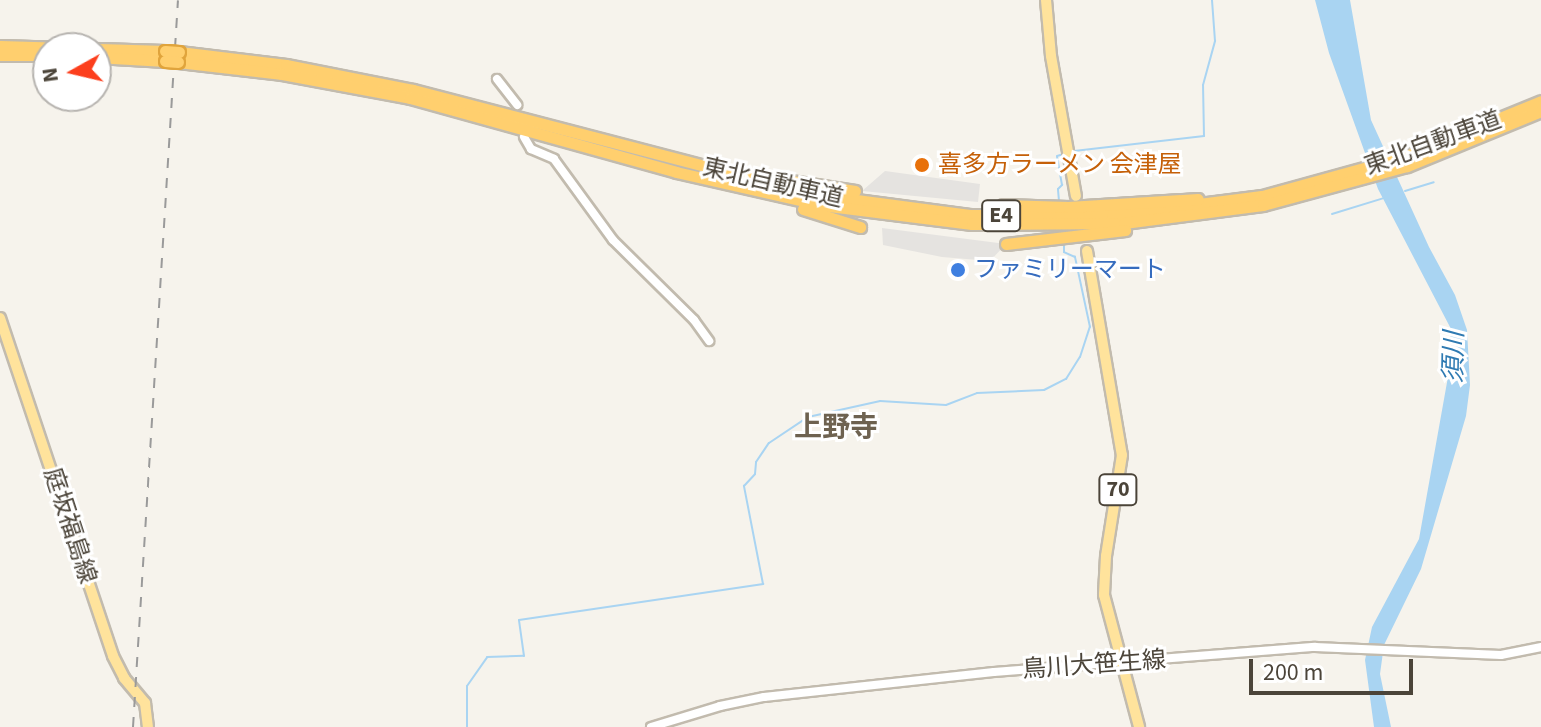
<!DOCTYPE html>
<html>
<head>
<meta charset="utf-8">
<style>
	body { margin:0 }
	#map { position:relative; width:1541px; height:727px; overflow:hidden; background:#f6f3ec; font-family:"Source Sans 3","Noto Sans JP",sans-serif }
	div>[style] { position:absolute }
	.parking>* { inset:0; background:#e5e3e0 }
	.water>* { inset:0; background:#a9d4f2 }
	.stream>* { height:2px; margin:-1px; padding:0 1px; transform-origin:1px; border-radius:1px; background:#a9d4f2 }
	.roads { filter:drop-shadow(2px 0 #c2bbae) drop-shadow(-2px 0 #c2bbae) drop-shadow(0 2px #c2bbae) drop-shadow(0 -2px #c2bbae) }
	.minor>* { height:8px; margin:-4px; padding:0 4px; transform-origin:4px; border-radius:4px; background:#fff }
	.major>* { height:10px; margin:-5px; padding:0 5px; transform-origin:5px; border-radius:5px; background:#ffe39c }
	.highway>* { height:11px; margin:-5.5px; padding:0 5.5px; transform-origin:5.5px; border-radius:5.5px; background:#ffcf6e }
	.rail>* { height:2px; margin-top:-1px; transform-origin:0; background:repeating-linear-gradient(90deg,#9a9a9a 0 10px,transparent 0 20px) }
	.bridges { filter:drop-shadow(2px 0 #e0a43c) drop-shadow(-2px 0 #e0a43c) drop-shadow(0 2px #e0a43c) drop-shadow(0 -2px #e0a43c) }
	.highway-bridge>* { height:11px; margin:-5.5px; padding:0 5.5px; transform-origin:5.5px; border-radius:5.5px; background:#ffcf6e }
	.dots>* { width:22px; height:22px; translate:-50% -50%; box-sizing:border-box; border:4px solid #fff; border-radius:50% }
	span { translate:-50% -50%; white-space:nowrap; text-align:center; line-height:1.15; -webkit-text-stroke:6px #fff; paint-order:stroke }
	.shield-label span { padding:2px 6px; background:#fff; border:2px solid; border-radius:6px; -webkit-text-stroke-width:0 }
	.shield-label { font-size:22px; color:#4b4439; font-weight:700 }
	.street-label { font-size:24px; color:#4b4439 }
	.food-label { font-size:24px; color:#c56008 }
	.left { translate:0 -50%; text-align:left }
	.shop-label { font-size:24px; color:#366cbe }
	.water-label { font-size:26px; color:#2e7ab2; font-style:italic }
	.quarter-label { font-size:28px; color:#6e6250; font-weight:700 }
	.north { position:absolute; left:32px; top:32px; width:80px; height:80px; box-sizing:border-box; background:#fff; border:2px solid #b7b4b0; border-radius:50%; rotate:262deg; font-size:22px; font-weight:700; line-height:32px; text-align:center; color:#4b4439 }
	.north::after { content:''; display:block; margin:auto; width:28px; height:36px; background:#fc3f1d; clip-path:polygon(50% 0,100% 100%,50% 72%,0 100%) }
	.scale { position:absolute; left:1249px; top:659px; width:164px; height:36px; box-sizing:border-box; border:4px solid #4b4439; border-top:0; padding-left:10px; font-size:24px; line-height:28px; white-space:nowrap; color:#4b4439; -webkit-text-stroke:6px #fff; paint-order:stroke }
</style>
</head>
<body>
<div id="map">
	<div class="parking">
		<div style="clip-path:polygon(885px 171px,980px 184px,978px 202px,862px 191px)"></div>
		<div style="clip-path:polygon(882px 228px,1006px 244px,990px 261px,942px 257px,883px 245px)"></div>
	</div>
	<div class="water">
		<div style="clip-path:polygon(1315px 0,1350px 0,1371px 120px,1429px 247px,1455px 295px,1467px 330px,1470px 385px,1466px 416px,1421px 569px,1384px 645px,1380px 674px,1391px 727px,1374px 727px,1365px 660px,1372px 627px,1419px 539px,1451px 360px,1450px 327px,1378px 189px,1329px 53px)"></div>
	</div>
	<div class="stream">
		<div style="left:1074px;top:151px;width:131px;rotate:-6.6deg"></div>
		<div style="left:1204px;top:136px;width:51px;rotate:-91.1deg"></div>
		<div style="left:1203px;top:85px;width:46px;rotate:-74.7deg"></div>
		<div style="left:1215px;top:41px;width:41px;rotate:-94.2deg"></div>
		<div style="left:1405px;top:191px;width:30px;rotate:-17deg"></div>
		<div style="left:1059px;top:201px;width:12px;rotate:-95deg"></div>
		<div style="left:1058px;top:189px;width:6px;rotate:-45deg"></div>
		<div style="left:1062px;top:185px;width:29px;rotate:-100deg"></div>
		<div style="left:1057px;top:156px;width:7px;rotate:-16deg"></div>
		<div style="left:1332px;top:214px;width:54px;rotate:-17.1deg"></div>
		<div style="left:467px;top:727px;width:41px;rotate:-90deg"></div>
		<div style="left:467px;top:686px;width:35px;rotate:-55deg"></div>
		<div style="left:487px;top:657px;width:37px;rotate:-2deg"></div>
		<div style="left:524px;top:656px;width:36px;rotate:-98deg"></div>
		<div style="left:519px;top:620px;width:247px;rotate:-8.4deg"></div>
		<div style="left:763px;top:584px;width:100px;rotate:-101deg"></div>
		<div style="left:744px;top:486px;width:16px;rotate:-47deg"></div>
		<div style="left:755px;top:474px;width:12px;rotate:-85deg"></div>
		<div style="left:756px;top:462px;width:23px;rotate:-56deg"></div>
		<div style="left:769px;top:443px;width:47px;rotate:-33.7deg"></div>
		<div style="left:808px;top:417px;width:74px;rotate:-12.5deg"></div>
		<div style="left:880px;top:401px;width:66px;rotate:3.5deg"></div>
		<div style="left:946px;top:405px;width:33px;rotate:-21deg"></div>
		<div style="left:977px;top:393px;width:67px;rotate:-2.6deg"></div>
		<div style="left:1044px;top:390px;width:25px;rotate:-27deg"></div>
		<div style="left:1066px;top:379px;width:26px;rotate:-58deg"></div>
		<div style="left:1080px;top:357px;width:32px;rotate:-72deg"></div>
		<div style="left:1090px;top:327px;width:72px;rotate:-102.1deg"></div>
		<div style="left:1075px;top:257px;width:12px;rotate:-156deg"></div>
		<div style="left:1064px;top:252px;width:7px;rotate:-90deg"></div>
	</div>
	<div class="roads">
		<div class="minor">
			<div style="left:497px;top:79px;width:33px;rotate:52deg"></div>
			<div style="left:524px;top:137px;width:14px;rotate:60deg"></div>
			<div style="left:531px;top:149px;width:25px;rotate:23deg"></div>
			<div style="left:554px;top:159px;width:100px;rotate:53.9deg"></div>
			<div style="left:613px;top:240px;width:114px;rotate:44.6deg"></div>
			<div style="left:694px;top:320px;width:26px;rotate:54deg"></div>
			<div style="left:651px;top:727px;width:72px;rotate:-16.9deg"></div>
			<div style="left:720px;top:706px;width:45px;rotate:-11.6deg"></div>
			<div style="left:764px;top:697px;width:231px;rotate:-6.2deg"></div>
			<div style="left:994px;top:672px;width:322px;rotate:-4.5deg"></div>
			<div style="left:1315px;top:647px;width:186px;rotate:2.5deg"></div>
			<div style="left:1501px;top:655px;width:41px;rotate:-11.3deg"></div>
		</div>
		<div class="major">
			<div style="left:1046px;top:0;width:56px;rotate:84.9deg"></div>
			<div style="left:1051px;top:56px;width:142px;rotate:79.9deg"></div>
			<div style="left:1087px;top:251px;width:207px;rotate:80.3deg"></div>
			<div style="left:1122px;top:455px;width:102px;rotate:99deg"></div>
			<div style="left:1106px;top:556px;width:39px;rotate:93deg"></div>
			<div style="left:1104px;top:595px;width:137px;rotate:75.1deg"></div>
			<div style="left:0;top:318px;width:356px;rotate:71.5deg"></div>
			<div style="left:113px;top:656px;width:25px;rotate:63deg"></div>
			<div style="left:124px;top:678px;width:33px;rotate:50deg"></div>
			<div style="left:145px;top:703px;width:24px;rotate:83deg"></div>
		</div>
		<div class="highway">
			<div style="left:0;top:46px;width:165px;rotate:1.7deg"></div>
			<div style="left:179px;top:52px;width:108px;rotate:6.9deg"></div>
			<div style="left:286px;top:65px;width:129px;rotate:11.1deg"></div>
			<div style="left:413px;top:90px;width:411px;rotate:14.6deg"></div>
			<div style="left:811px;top:194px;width:160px;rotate:7.5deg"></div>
			<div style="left:970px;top:215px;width:142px"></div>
			<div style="left:1112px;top:215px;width:151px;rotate:-7.2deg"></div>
			<div style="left:1262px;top:196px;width:147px;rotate:-15.4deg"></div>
			<div style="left:1404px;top:157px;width:148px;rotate:-22.2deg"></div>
			<div style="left:0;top:55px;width:48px"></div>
			<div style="left:96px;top:57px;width:69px;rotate:3.3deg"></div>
			<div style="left:178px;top:62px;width:105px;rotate:6.6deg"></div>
			<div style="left:282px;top:74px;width:130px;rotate:10.6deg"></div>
			<div style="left:410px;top:98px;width:276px;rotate:15.5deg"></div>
			<div style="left:676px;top:172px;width:149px;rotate:12.8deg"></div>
			<div style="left:821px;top:205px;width:152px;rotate:7.2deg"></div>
			<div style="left:972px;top:224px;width:152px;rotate:-0.4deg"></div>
			<div style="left:1124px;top:223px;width:140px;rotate:-7.4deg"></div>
			<div style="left:1263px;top:205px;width:149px;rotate:-15.2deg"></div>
			<div style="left:1407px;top:166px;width:145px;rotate:-22.3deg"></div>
			<div style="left:771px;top:178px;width:85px;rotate:8.8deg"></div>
			<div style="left:1003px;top:205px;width:65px;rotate:1.8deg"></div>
			<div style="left:1068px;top:207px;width:130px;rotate:-3.5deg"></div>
			<div style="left:803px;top:209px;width:60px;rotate:17.5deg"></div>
			<div style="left:1006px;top:244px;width:120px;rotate:-6.7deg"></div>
		</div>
	</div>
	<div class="rail">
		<div style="left:133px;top:727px;width:728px;rotate:-86.46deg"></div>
	</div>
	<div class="bridges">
		<div class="highway-bridge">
			<div style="left:165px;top:51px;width:14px;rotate:4deg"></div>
			<div style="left:165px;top:61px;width:13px;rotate:4deg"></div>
		</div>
	</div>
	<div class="dots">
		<div style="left:922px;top:165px;background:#e8710a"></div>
		<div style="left:958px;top:270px;background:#3f7fe0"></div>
	</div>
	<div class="shield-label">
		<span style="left:1001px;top:216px">E4</span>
		<span style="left:1118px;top:490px">70</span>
	</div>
	<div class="street-label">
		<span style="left:1433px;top:143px;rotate:-20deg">東北自動車道</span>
		<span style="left:773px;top:183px;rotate:13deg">東北自動車道</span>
		<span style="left:70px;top:526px;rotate:72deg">庭坂福島線</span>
		<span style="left:1094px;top:665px;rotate:-4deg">鳥川大笹生線</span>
	</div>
	<div class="food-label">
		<span class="left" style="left:938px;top:165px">喜多方ラーメン 会津屋</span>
	</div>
	<div class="shop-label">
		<span class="left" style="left:974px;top:270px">ファミリーマート</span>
	</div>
	<div class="water-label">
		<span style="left:1454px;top:357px;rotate:-89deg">須川</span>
	</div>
	<div class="quarter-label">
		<span style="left:836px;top:427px">上野寺</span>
	</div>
	<div class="north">N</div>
	<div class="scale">200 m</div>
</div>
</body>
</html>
